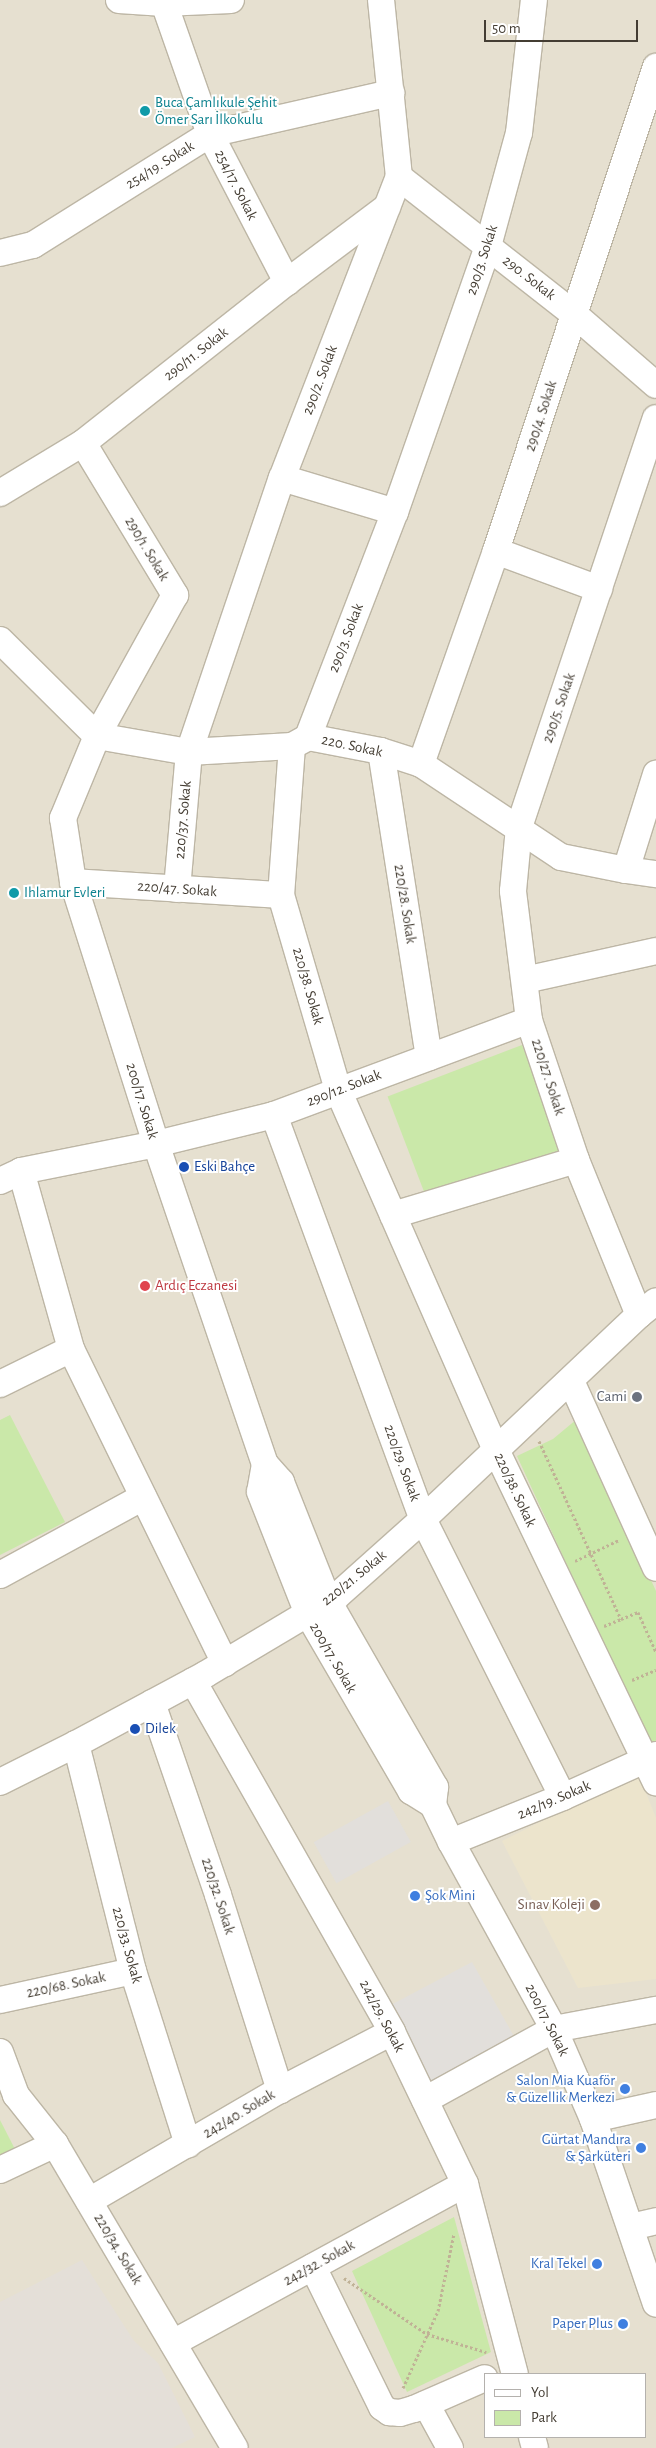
<!DOCTYPE html>
<html>
<head>
<meta charset="utf-8">
<style>
	body { margin:0 }
	#map { position:relative; width:656px; height:2448px; overflow:hidden; background:#f2eee2; font-family:"Alegreya Sans",sans-serif }
	div>[style] { position:absolute }
	.residential>* { inset:0; background:#e6e0d0 }
	.industrial>* { inset:0; background:#e4dfd8 }
	.education>* { inset:0; background:#ece4cc }
	.green>* { inset:0; background:#cae8a9; transform-origin:0 0 }
	.parking>* { inset:0; background:#e2dfdb; transform-origin:0 0 }
	.path>* { height:3px; margin-top:-1.5px; transform-origin:0; background:repeating-linear-gradient(90deg,#c0b296 0 2.5px,transparent 0 5px) }
	.roads { filter:drop-shadow(1px 0 #bdb6a5) drop-shadow(-1px 0 #bdb6a5) drop-shadow(0 1px #bdb6a5) drop-shadow(0 -1px #bdb6a5) }
	.minor>* { height:26px; margin:-13px; padding:0 13px; transform-origin:13px; border-radius:13px; background:#fff }
	.dots>* { width:14px; height:14px; translate:-50% -50%; box-sizing:border-box; border:2px solid #fff; border-radius:50% }
	span { translate:-50% -50%; white-space:nowrap; text-align:center; line-height:1.15; -webkit-text-stroke:4px #fff; paint-order:stroke }
	.culture-label { font-size:15px; color:#0d838f }
	.left { translate:0 -50%; text-align:left }
	.street-label { font-size:15px; color:#443d33 }
	.transit-label { font-size:15px; color:#164399 }
	.health-label { font-size:15px; color:#be3a42 }
	.worship-label { font-size:15px; color:#5b616d }
	.right { translate:-100% -50%; text-align:right }
	.shop-label { font-size:15px; color:#366cbe }
	.education-label { font-size:15px; color:#785e54 }
	.legend { position:absolute; left:484px; top:2373px; width:162px; height:65px; box-sizing:border-box; background:#fff; border:1px solid #b4b1ad; margin:0; padding:6px 9px; list-style:none; font-size:15px; color:#443d33 }
	.legend li { display:flex; align-items:center; gap:10px; height:25px }
	.legend b { width:25px; border:1px solid #b4b1ad }
	.scale { position:absolute; left:484px; top:20px; width:154px; height:22px; box-sizing:border-box; border:2px solid #443d33; border-top:0; padding-left:6px; font-size:15px; line-height:18px; white-space:nowrap; color:#443d33; -webkit-text-stroke:4px #fff; paint-order:stroke }
</style>
</head>
<body>
<div id="map">
	<div class="residential">
		<div style="clip-path:polygon(evenodd,0 0,656px 0,656px 2448px,0 2448px,0 0,485px 2374px,645px 2374px,645px 2437px,485px 2437px,485px 2374px)"></div>
	</div>
	<div class="industrial">
		<div style="clip-path:polygon(82px 2260px,134px 2341px,158px 2363px,195px 2437px,172px 2448px,0 2448px,0 2302px)"></div>
	</div>
	<div class="education">
		<div style="clip-path:polygon(638px 1773px,656px 1818px,656px 1979px,578px 1988px,502px 1841px)"></div>
	</div>
	<div class="green">
		<div style="left:522px;top:1045px;width:116px;height:144px;rotate:69deg"></div>
		<div style="clip-path:polygon(10px 1415px,65px 1522px,0 1555px,0 1420px)"></div>
		<div style="clip-path:polygon(577px 1419px,656px 1591px,656px 1741px,649px 1744px,517px 1456px,553px 1439px)"></div>
		<div style="clip-path:polygon(0 2120px,18px 2155px,0 2163px)"></div>
		<div style="clip-path:polygon(454px 2217px,491px 2352px,407px 2392px,352px 2271px)"></div>
	</div>
	<div class="parking">
		<div style="left:388px;top:1801px;width:47px;height:85px;rotate:61deg"></div>
		<div style="clip-path:polygon(472px 1962px,516px 2040px,431px 2082px,424px 2077px,387px 2007px)"></div>
	</div>
	<div class="path">
		<div style="left:539px;top:1441px;width:196px;rotate:65.3deg"></div>
		<div style="left:621px;top:1619px;width:18px;rotate:-22deg"></div>
		<div style="left:638px;top:1612px;width:44px;rotate:65.8deg"></div>
		<div style="left:575px;top:1561px;width:49px;rotate:-25.5deg"></div>
		<div style="left:604px;top:1626px;width:18px;rotate:-22deg"></div>
		<div style="left:632px;top:1680px;width:26px;rotate:-23deg"></div>
		<div style="left:344px;top:2278px;width:100px;rotate:34deg"></div>
		<div style="left:427px;top:2334px;width:62px;rotate:17deg"></div>
		<div style="left:403px;top:2388px;width:85px;rotate:-65.6deg"></div>
		<div style="left:438px;top:2311px;width:79px;rotate:-78.3deg"></div>
	</div>
	<div class="roads">
		<div class="minor">
			<div style="left:119px;top:0;width:45px;rotate:3.8deg"></div>
			<div style="left:164px;top:3px;width:67px;rotate:-2.6deg"></div>
			<div style="left:163px;top:0;width:142px;rotate:70.7deg"></div>
			<div style="left:210px;top:134px;width:167px;rotate:62.5deg"></div>
			<div style="left:399px;top:177px;width:222px;rotate:38.1deg"></div>
			<div style="left:574px;top:314px;width:108px;rotate:40.9deg"></div>
			<div style="left:0;top:253px;width:34px;rotate:-14deg"></div>
			<div style="left:33px;top:245px;width:209px;rotate:-32.1deg"></div>
			<div style="left:210px;top:134px;width:186px;rotate:-12.8deg"></div>
			<div style="left:83px;top:443px;width:178px;rotate:58.8deg"></div>
			<div style="left:175px;top:595px;width:161px;rotate:119deg"></div>
			<div style="left:97px;top:736px;width:89px;rotate:112.5deg"></div>
			<div style="left:63px;top:818px;width:65px;rotate:81.1deg"></div>
			<div style="left:73px;top:882px;width:275px;rotate:72.4deg"></div>
			<div style="left:156px;top:1144px;width:338px;rotate:71.2deg"></div>
			<div style="left:265px;top:1464px;width:24px;rotate:48deg"></div>
			<div style="left:281px;top:1482px;width:128px;rotate:68.4deg"></div>
			<div style="left:328px;top:1601px;width:215px;rotate:60.1deg"></div>
			<div style="left:435px;top:1787px;width:18px;rotate:96deg"></div>
			<div style="left:433px;top:1805px;width:41px;rotate:64.1deg"></div>
			<div style="left:451px;top:1842px;width:213px;rotate:61.2deg"></div>
			<div style="left:554px;top:2029px;width:98px;rotate:66.6deg"></div>
			<div style="left:593px;top:2119px;width:195px;rotate:71.2deg"></div>
			<div style="left:282px;top:478px;width:118px;rotate:16.7deg"></div>
			<div style="left:0;top:493px;width:97px;rotate:-31.1deg"></div>
			<div style="left:83px;top:443px;width:260px;rotate:-38.3deg"></div>
			<div style="left:287px;top:282px;width:125px;rotate:-36.9deg"></div>
			<div style="left:496px;top:551px;width:110px;rotate:20.3deg"></div>
			<div style="left:0;top:640px;width:136px;rotate:44.7deg"></div>
			<div style="left:97px;top:736px;width:93px;rotate:9.9deg"></div>
			<div style="left:189px;top:752px;width:103px;rotate:-3.3deg"></div>
			<div style="left:292px;top:746px;width:18px;rotate:-29deg"></div>
			<div style="left:308px;top:737px;width:74px;rotate:10.9deg"></div>
			<div style="left:381px;top:751px;width:42px;rotate:18deg"></div>
			<div style="left:421px;top:764px;width:168px;rotate:33.6deg"></div>
			<div style="left:561px;top:857px;width:66px;rotate:11.3deg"></div>
			<div style="left:626px;top:870px;width:30px;rotate:8deg"></div>
			<div style="left:308px;top:737px;width:241px;rotate:-68.9deg"></div>
			<div style="left:395px;top:512px;width:282px;rotate:-70.7deg"></div>
			<div style="left:488px;top:246px;width:117px;rotate:-74.7deg"></div>
			<div style="left:519px;top:133px;width:134px;rotate:-83.6deg"></div>
			<div style="left:292px;top:746px;width:149px;rotate:94.2deg"></div>
			<div style="left:281px;top:895px;width:203px;rotate:73.7deg"></div>
			<div style="left:338px;top:1090px;width:393px;rotate:66.3deg"></div>
			<div style="left:496px;top:1450px;width:369px;rotate:64.3deg"></div>
			<div style="left:381px;top:751px;width:310px;rotate:81.1deg"></div>
			<div style="left:421px;top:764px;width:226px;rotate:-70.6deg"></div>
			<div style="left:496px;top:551px;width:510px;rotate:-71.71deg"></div>
			<div style="left:626px;top:870px;width:101px;rotate:-72.6deg"></div>
			<div style="left:73px;top:882px;width:208px;rotate:3.6deg"></div>
			<div style="left:177px;top:889px;width:138px;rotate:-85deg"></div>
			<div style="left:189px;top:752px;width:289px;rotate:-71.3deg"></div>
			<div style="left:282px;top:478px;width:323px;rotate:-68.8deg"></div>
			<div style="left:399px;top:177px;width:178px;rotate:-95.8deg"></div>
			<div style="left:525px;top:980px;width:134px;rotate:-12.5deg"></div>
			<div style="left:274px;top:1115px;width:431px;rotate:69.8deg"></div>
			<div style="left:423px;top:1519px;width:311px;rotate:63.3deg"></div>
			<div style="left:21px;top:1171px;width:185px;rotate:74.3deg"></div>
			<div style="left:71px;top:1349px;width:350px;rotate:63.9deg"></div>
			<div style="left:0;top:1181px;width:23px;rotate:-25deg"></div>
			<div style="left:21px;top:1171px;width:138px;rotate:-11.3deg"></div>
			<div style="left:156px;top:1144px;width:122px;rotate:-13.8deg"></div>
			<div style="left:274px;top:1115px;width:272px;rotate:-20.4deg"></div>
			<div style="left:393px;top:1215px;width:191px;rotate:-16.7deg"></div>
			<div style="left:639px;top:1315px;width:167px;rotate:-112.1deg"></div>
			<div style="left:576px;top:1160px;width:148px;rotate:-108.6deg"></div>
			<div style="left:529px;top:1020px;width:130px;rotate:-97.1deg"></div>
			<div style="left:513px;top:891px;width:64px;rotate:-84.6deg"></div>
			<div style="left:519px;top:827px;width:431px;rotate:-71.5deg"></div>
			<div style="left:571px;top:1381px;width:205px;rotate:65.6deg"></div>
			<div style="left:0;top:1384px;width:79px;rotate:-26.2deg"></div>
			<div style="left:265px;top:1464px;width:28px;rotate:100deg"></div>
			<div style="left:260px;top:1492px;width:131px;rotate:68.5deg"></div>
			<div style="left:308px;top:1614px;width:205px;rotate:59.8deg"></div>
			<div style="left:411px;top:1791px;width:26px;rotate:32deg"></div>
			<div style="left:0;top:1575px;width:163px;rotate:-28.6deg"></div>
			<div style="left:193px;top:1681px;width:403px;rotate:60.4deg"></div>
			<div style="left:392px;top:2032px;width:169px;rotate:64.3deg"></div>
			<div style="left:465px;top:2184px;width:196px;rotate:75.3deg"></div>
			<div style="left:152px;top:1703px;width:203px;rotate:71deg"></div>
			<div style="left:218px;top:1895px;width:205px;rotate:72.4deg"></div>
			<div style="left:76px;top:1744px;width:234px;rotate:75.9deg"></div>
			<div style="left:133px;top:1971px;width:182px;rotate:72.4deg"></div>
			<div style="left:0;top:1782px;width:85px;rotate:-26.6deg"></div>
			<div style="left:76px;top:1744px;width:148px;rotate:-28.3deg"></div>
			<div style="left:206px;top:1674px;width:152px;rotate:-30.8deg"></div>
			<div style="left:337px;top:1596px;width:115px;rotate:-41.8deg"></div>
			<div style="left:423px;top:1519px;width:297px;rotate:-43.4deg"></div>
			<div style="left:639px;top:1315px;width:22px;rotate:-39deg"></div>
			<div style="left:451px;top:1842px;width:121px;rotate:-21.9deg"></div>
			<div style="left:563px;top:1797px;width:102px;rotate:-24.3deg"></div>
			<div style="left:0;top:2000px;width:136px;rotate:-12.3deg"></div>
			<div style="left:0;top:2052px;width:46px;rotate:69.6deg"></div>
			<div style="left:16px;top:2095px;width:63px;rotate:51.5deg"></div>
			<div style="left:55px;top:2144px;width:353px;rotate:59.4deg"></div>
			<div style="left:425px;top:2100px;width:147px;rotate:-28.8deg"></div>
			<div style="left:554px;top:2029px;width:104px;rotate:-10.6deg"></div>
			<div style="left:593px;top:2119px;width:65px;rotate:-12.5deg"></div>
			<div style="left:0;top:2170px;width:61px;rotate:-25.3deg"></div>
			<div style="left:89px;top:2201px;width:221px;rotate:-30.2deg"></div>
			<div style="left:280px;top:2090px;width:126px;rotate:-27.4deg"></div>
			<div style="left:631px;top:2227px;width:26px;rotate:-13deg"></div>
			<div style="left:313px;top:2267px;width:156px;rotate:63.8deg"></div>
			<div style="left:382px;top:2407px;width:9px;rotate:36deg"></div>
			<div style="left:389px;top:2412px;width:11px;rotate:5deg"></div>
			<div style="left:400px;top:2413px;width:15px;rotate:-16deg"></div>
			<div style="left:414px;top:2409px;width:77px;rotate:-23.6deg"></div>
			<div style="left:173px;top:2343px;width:332px;rotate:-28.6deg"></div>
			<div style="left:426px;top:2404px;width:50px;rotate:61.4deg"></div>
			<div style="left:532px;top:2437px;width:11px;rotate:75deg"></div>
		</div>
	</div>
	<div class="dots">
		<div style="left:145px;top:111px;background:#0f9aa8"></div>
		<div style="left:14px;top:893px;background:#0f9aa8"></div>
		<div style="left:184px;top:1167px;background:#1a4fb4"></div>
		<div style="left:145px;top:1286px;background:#e0444e"></div>
		<div style="left:637px;top:1397px;background:#6b7280"></div>
		<div style="left:135px;top:1729px;background:#1a4fb4"></div>
		<div style="left:415px;top:1896px;background:#3f7fe0"></div>
		<div style="left:595px;top:1905px;background:#8d6e63"></div>
		<div style="left:625px;top:2089px;background:#3f7fe0"></div>
		<div style="left:641px;top:2148px;background:#3f7fe0"></div>
		<div style="left:597px;top:2264px;background:#3f7fe0"></div>
		<div style="left:623px;top:2324px;background:#3f7fe0"></div>
	</div>
	<div class="culture-label">
		<span class="left" style="left:155px;top:111px">Buca Çamlıkule Şehit<br>Ömer Sarı İlkokulu</span>
		<span class="left" style="left:24px;top:893px">Ihlamur Evleri</span>
	</div>
	<div class="street-label">
		<span style="left:160px;top:165px;rotate:-32deg">254/19. Sokak</span>
		<span style="left:236px;top:185px;rotate:63deg">254/17. Sokak</span>
		<span style="left:482px;top:260px;rotate:-72deg">290/3. Sokak</span>
		<span style="left:529px;top:278px;rotate:38deg">290. Sokak</span>
		<span style="left:196px;top:354px;rotate:-38deg">290/11. Sokak</span>
		<span style="left:320px;top:380px;rotate:-69deg">290/2. Sokak</span>
		<span style="left:541px;top:416px;rotate:-72deg">290/4. Sokak</span>
		<span style="left:147px;top:549px;rotate:59deg">290/1. Sokak</span>
		<span style="left:346px;top:638px;rotate:-69deg">290/3. Sokak</span>
		<span style="left:559px;top:708px;rotate:-71deg">290/5. Sokak</span>
		<span style="left:352px;top:746px;rotate:12deg">220. Sokak</span>
		<span style="left:183px;top:820px;rotate:-85deg">220/37. Sokak</span>
		<span style="left:177px;top:889px;rotate:4deg">220/47. Sokak</span>
		<span style="left:405px;top:904px;rotate:81deg">220/28. Sokak</span>
		<span style="left:308px;top:986px;rotate:74deg">220/38. Sokak</span>
		<span style="left:548px;top:1077px;rotate:72deg">220/27. Sokak</span>
		<span style="left:344px;top:1088px;rotate:-21deg">290/12. Sokak</span>
		<span style="left:142px;top:1101px;rotate:73deg">200/17. Sokak</span>
		<span style="left:402px;top:1463px;rotate:70deg">220/29. Sokak</span>
		<span style="left:515px;top:1490px;rotate:65deg">220/38. Sokak</span>
		<span style="left:354px;top:1578px;rotate:-39deg">220/21. Sokak</span>
		<span style="left:333px;top:1658px;rotate:60deg">200/17. Sokak</span>
		<span style="left:554px;top:1800px;rotate:-23deg">242/19. Sokak</span>
		<span style="left:218px;top:1896px;rotate:72deg">220/32. Sokak</span>
		<span style="left:127px;top:1945px;rotate:75deg">220/33. Sokak</span>
		<span style="left:66px;top:1985px;rotate:-12deg">220/68. Sokak</span>
		<span style="left:382px;top:2016px;rotate:62deg">242/29. Sokak</span>
		<span style="left:547px;top:2020px;rotate:63deg">200/17. Sokak</span>
		<span style="left:239px;top:2114px;rotate:-31deg">242/40. Sokak</span>
		<span style="left:118px;top:2249px;rotate:59deg">220/34. Sokak</span>
		<span style="left:319px;top:2263px;rotate:-29deg">242/32. Sokak</span>
	</div>
	<div class="transit-label">
		<span class="left" style="left:194px;top:1167px">Eski Bahçe</span>
		<span class="left" style="left:145px;top:1729px">Dilek</span>
	</div>
	<div class="health-label">
		<span class="left" style="left:155px;top:1286px">Ardıç Eczanesi</span>
	</div>
	<div class="worship-label">
		<span class="right" style="left:627px;top:1397px">Cami</span>
	</div>
	<div class="shop-label">
		<span class="left" style="left:425px;top:1896px">Şok Mini</span>
		<span class="right" style="left:615px;top:2089px">Salon Mia Kuaför<br>&amp; Güzellik Merkezi</span>
		<span class="right" style="left:631px;top:2148px">Gürtat Mandıra<br>&amp; Şarküteri</span>
		<span class="right" style="left:587px;top:2264px">Kral Tekel</span>
		<span class="right" style="left:613px;top:2324px">Paper Plus</span>
	</div>
	<div class="education-label">
		<span class="right" style="left:585px;top:1905px">Sınav Koleji</span>
	</div>
	<ul class="legend">
	<li><b style="height:6px;background:#fff"></b>Yol</li>
	<li><b style="height:14px;background:#cae8a9"></b>Park</li>
	</ul>
	<div class="scale">50 m</div>
</div>
</body>
</html>
